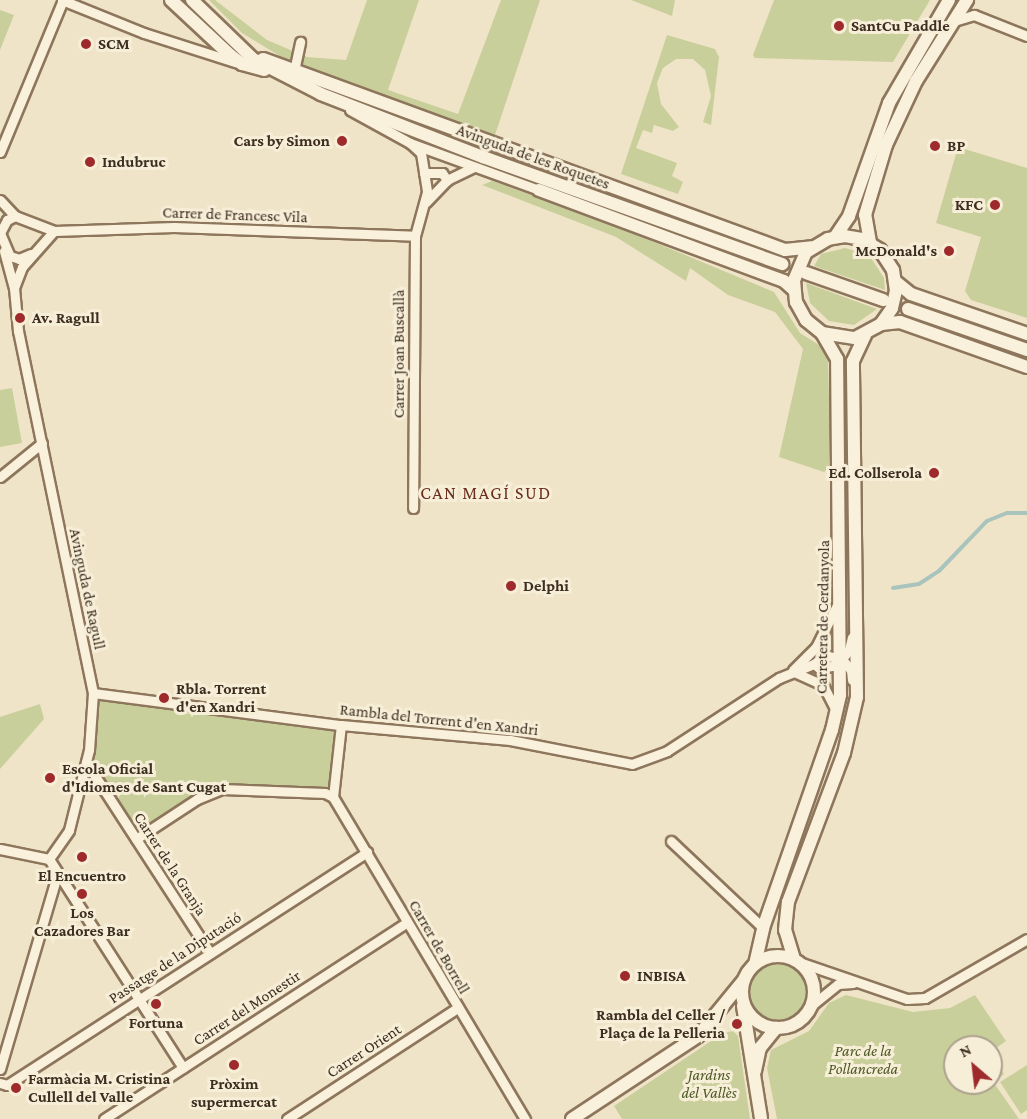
<!DOCTYPE html>
<html>
<head>
<meta charset="utf-8">
<style>
	body { margin:0 }
	#map { position:relative; width:1027px; height:1119px; overflow:hidden; background:#f0e4c8; font-family:"Crimson Pro",serif }
	div>[style] { position:absolute }
	.green>* { inset:0; background:#c9cf9b }
	.round { border-radius:50% }
	.stream>* { height:4px; margin:-2px; padding:0 2px; transform-origin:2px; border-radius:2px; background:#a9c4bc }
	.roads { filter:drop-shadow(2px 0 #8d765c) drop-shadow(-2px 0 #8d765c) drop-shadow(0 2px #8d765c) drop-shadow(0 -2px #8d765c) }
	.street>* { height:9px; margin:-4.5px; padding:0 4.5px; transform-origin:4.5px; border-radius:4.5px; background:#faf1dc }
	.secondary>* { height:12px; margin:-6px; padding:0 6px; transform-origin:6px; border-radius:6px; background:#faf1dc }
	.secondary>.ring { margin:-6px; padding:0; box-sizing:content-box; background:none; border:12px solid #faf1dc; border-radius:50% }
	.dots>* { width:16px; height:16px; translate:-50% -50%; box-sizing:border-box; border:3px solid #f7eed8; border-radius:50% }
	span { translate:-50% -50%; white-space:nowrap; text-align:center; line-height:1.15; -webkit-text-stroke:6px #f7eed8; paint-order:stroke }
	.poi-label { font-size:16px; color:#3d2e20; font-weight:700 }
	.left { translate:0 -50%; text-align:left }
	.right { translate:-100% -50%; text-align:right }
	.street-label { font-size:16px; color:#3d2e20 }
	.park-label { font-size:16px; color:#4d5a26; font-style:italic }
	.neighbourhood-label { font-size:18px; color:#6b2e1e; letter-spacing:1.5px }
	.north { position:absolute; left:943px; top:1035px; width:60px; height:60px; box-sizing:border-box; background:#f7eed8; border:2px solid #ada18e; border-radius:50%; rotate:332deg; font-size:16px; font-weight:700; line-height:24px; text-align:center; color:#3d2e20 }
	.north::after { content:''; display:block; margin:auto; width:21px; height:27px; background:#9e2a2b; clip-path:polygon(50% 0,100% 100%,50% 72%,0 100%) }
</style>
</head>
<body>
<div id="map">
	<div class="green">
		<div style="clip-path:polygon(209px 0,215px 0,267px 40px,307px 57px,346px 60px,367px 0,419px 0,388px 90px,458px 114px,501px 0,540px 0,494px 138px,283px 58px,242px 33px)"></div>
		<div style="clip-path:polygon(631px 0,675px 0,672px 16px)"></div>
		<div style="clip-path:polygon(774px 0,930px 0,893px 62px,755px 58px,753px 55px)"></div>
		<div style="clip-path:polygon(0 10px,14px 15px,0 50px)"></div>
		<div style="clip-path:polygon(667px 35px,715px 49px,719px 57px,711px 125px,703px 122px,711px 96px,705px 70px,693px 59px,676px 59px,663px 68px,657px 83px,661px 104px,679px 127px,673px 131px,654px 125px,652px 133px,643px 130px,636px 148px,677px 163px,672px 176px,683px 182px,678px 194px,621px 174px)"></div>
		<div style="clip-path:polygon(958px 147px,1027px 168px,1027px 318px,971px 300px,965px 291px,981px 237px,936px 223px)"></div>
		<div style="clip-path:polygon(492px 181px,594px 217px,774px 292px,800px 333px,819px 345px,828px 359px,831px 467px,824px 472px,779px 457px,803px 349px,775px 312px,728px 295px,690px 268px,686px 281px,616px 237px,482px 185px)"></div>
		<div style="clip-path:polygon(845px 248px,869px 255px,884px 278px,885px 290px,814px 266px,821px 254px)"></div>
		<div style="clip-path:polygon(806px 283px,877px 309px,854px 325px,829px 321px,810px 303px)"></div>
		<div style="clip-path:polygon(12px 388px,22px 443px,0 447px,0 390px)"></div>
		<div style="clip-path:polygon(93px 693px,341px 725px,333px 797px,222px 789px,136px 839px,86px 762px)"></div>
		<div style="clip-path:polygon(40px 704px,44px 719px,0 769px,0 717px)"></div>
		<div class="round" style="left:749px;top:962px;width:58px;height:58px"></div>
		<div style="clip-path:polygon(evenodd,846px 995px,913px 1012px,950px 1008px,975px 995px,1006px 1041px,992px 1051px,1004px 1074px,994px 1083px,1019px 1119px,777px 1119px,767px 1068px,771px 1050px,809px 1031px,829px 1003px,846px 995px,955px 1047px,991px 1047px,991px 1083px,955px 1083px,955px 1047px)"></div>
		<div style="clip-path:polygon(733px 1031px,738px 1036px,750px 1119px,622px 1119px,614px 1106px,723px 1033px)"></div>
		<div style="clip-path:polygon(1027px 1065px,1027px 1110px,1021px 1114px,1000px 1082px)"></div>
	</div>
	<div class="stream">
		<div style="left:893px;top:588px;width:26px;rotate:-9deg"></div>
		<div style="left:919px;top:584px;width:24px;rotate:-33deg"></div>
		<div style="left:939px;top:571px;width:69px;rotate:-46.2deg"></div>
		<div style="left:987px;top:521px;width:22px;rotate:-22deg"></div>
		<div style="left:1007px;top:513px;width:20px"></div>
	</div>
	<div class="roads">
		<div class="street">
			<div style="left:62px;top:0;width:88px;rotate:21.9deg"></div>
			<div style="left:144px;top:33px;width:96px;rotate:17.7deg"></div>
			<div style="left:954px;top:21px;width:21px;rotate:-17deg"></div>
			<div style="left:974px;top:15px;width:57px;rotate:21.6deg"></div>
			<div style="left:294px;top:71px;width:30px;rotate:-78deg"></div>
			<div style="left:350px;top:110px;width:68px;rotate:28.8deg"></div>
			<div style="left:410px;top:143px;width:137px;rotate:20deg"></div>
			<div style="left:410px;top:143px;width:15px;rotate:42deg"></div>
			<div style="left:421px;top:153px;width:39px;rotate:81deg"></div>
			<div style="left:427px;top:192px;width:46px;rotate:105.3deg"></div>
			<div style="left:415px;top:236px;width:272px;rotate:90.4deg"></div>
			<div style="left:0;top:152px;width:165px;rotate:-67.5deg"></div>
			<div style="left:424px;top:173px;width:18px"></div>
			<div style="left:442px;top:173px;width:9px;rotate:54deg"></div>
			<div style="left:0;top:200px;width:22px;rotate:47deg"></div>
			<div style="left:15px;top:216px;width:42px;rotate:21deg"></div>
			<div style="left:54px;top:231px;width:120px;rotate:-1.9deg"></div>
			<div style="left:174px;top:227px;width:241px;rotate:2.1deg"></div>
			<div style="left:426px;top:202px;width:30px;rotate:-46deg"></div>
			<div style="left:447px;top:180px;width:30px;rotate:-26deg"></div>
			<div style="left:0;top:233px;width:25px;rotate:67deg"></div>
			<div style="left:10px;top:256px;width:9px;rotate:18deg"></div>
			<div style="left:19px;top:259px;width:13px;rotate:-23deg"></div>
			<div style="left:0;top:233px;width:15px;rotate:-62deg"></div>
			<div style="left:7px;top:220px;width:9px;rotate:-27deg"></div>
			<div style="left:4px;top:251px;width:38px;rotate:75deg"></div>
			<div style="left:0;top:477px;width:54px;rotate:-39deg"></div>
			<div style="left:814px;top:664px;width:6px;rotate:39deg"></div>
			<div style="left:819px;top:668px;width:18px;rotate:-9deg"></div>
			<div style="left:837px;top:665px;width:19px;rotate:-51deg"></div>
			<div style="left:849px;top:650px;width:13px;rotate:-77deg"></div>
			<div style="left:793px;top:670px;width:33px;rotate:-45deg"></div>
			<div style="left:816px;top:647px;width:47px;rotate:-63.4deg"></div>
			<div style="left:794px;top:672px;width:32px;rotate:24deg"></div>
			<div style="left:823px;top:685px;width:28px;rotate:63deg"></div>
			<div style="left:93px;top:693px;width:250px;rotate:7.4deg"></div>
			<div style="left:341px;top:725px;width:170px;rotate:5.1deg"></div>
			<div style="left:510px;top:740px;width:124px;rotate:11.1deg"></div>
			<div style="left:632px;top:764px;width:37px;rotate:-20deg"></div>
			<div style="left:667px;top:751px;width:134px;rotate:-33.1deg"></div>
			<div style="left:779px;top:678px;width:38px;rotate:-22deg"></div>
			<div style="left:814px;top:664px;width:13px;rotate:-42deg"></div>
			<div style="left:824px;top:655px;width:18px;rotate:13deg"></div>
			<div style="left:842px;top:659px;width:14px;rotate:51deg"></div>
			<div style="left:851px;top:670px;width:10px;rotate:84deg"></div>
			<div style="left:86px;top:762px;width:228px;rotate:57deg"></div>
			<div style="left:333px;top:797px;width:72px;rotate:-83.7deg"></div>
			<div style="left:136px;top:839px;width:73px;rotate:-33.3deg"></div>
			<div style="left:197px;top:799px;width:27px;rotate:-22deg"></div>
			<div style="left:222px;top:789px;width:103px;rotate:2.2deg"></div>
			<div style="left:325px;top:793px;width:9px;rotate:27deg"></div>
			<div style="left:333px;top:797px;width:375px;rotate:59.2deg"></div>
			<div style="left:671px;top:841px;width:127px;rotate:43.4deg"></div>
			<div style="left:0;top:849px;width:50px;rotate:11.5deg"></div>
			<div style="left:49px;top:859px;width:35px;rotate:-55deg"></div>
			<div style="left:69px;top:830px;width:82px;rotate:-76deg"></div>
			<div style="left:89px;top:750px;width:57px;rotate:-86deg"></div>
			<div style="left:93px;top:693px;width:370px;rotate:-101.7deg"></div>
			<div style="left:18px;top:331px;width:43px;rotate:-95.3deg"></div>
			<div style="left:14px;top:288px;width:22px;rotate:-69deg"></div>
			<div style="left:22px;top:267px;width:48px;rotate:-48.4deg"></div>
			<div style="left:49px;top:859px;width:248px;rotate:57.3deg"></div>
			<div style="left:799px;top:962px;width:114px;rotate:18.9deg"></div>
			<div style="left:907px;top:999px;width:18px;rotate:-3deg"></div>
			<div style="left:925px;top:998px;width:118px;rotate:-30deg"></div>
			<div style="left:812px;top:1005px;width:33px;rotate:-39deg"></div>
			<div style="left:838px;top:984px;width:15px;rotate:-4deg"></div>
			<div style="left:0;top:1069px;width:202px;rotate:-73.6deg"></div>
			<div style="left:0;top:1083px;width:7px;rotate:16deg"></div>
			<div style="left:7px;top:1085px;width:429px;rotate:-32.9deg"></div>
			<div style="left:104px;top:1119px;width:360px;rotate:-33deg"></div>
			<div style="left:287px;top:1119px;width:203px;rotate:-33.1deg"></div>
		</div>
		<div class="secondary">
			<div style="left:171px;top:0;width:81px;rotate:43deg"></div>
			<div style="left:230px;top:55px;width:15px;rotate:37deg"></div>
			<div style="left:242px;top:64px;width:23px;rotate:15deg"></div>
			<div style="left:192px;top:0;width:85px;rotate:44deg"></div>
			<div style="left:253px;top:59px;width:76px;rotate:27.2deg"></div>
			<div style="left:321px;top:94px;width:174px;rotate:21.3deg"></div>
			<div style="left:483px;top:157px;width:318px;rotate:19.7deg"></div>
			<div style="left:263px;top:59px;width:556px;rotate:20.1deg"></div>
			<div style="left:785px;top:250px;width:27px;rotate:-6deg"></div>
			<div style="left:539px;top:190px;width:261px;rotate:20.4deg"></div>
			<div style="left:784px;top:281px;width:12px;rotate:42deg"></div>
			<div style="left:835px;top:237px;width:25px;rotate:-56deg"></div>
			<div style="left:849px;top:216px;width:120px;rotate:-70.5deg"></div>
			<div style="left:889px;top:103px;width:119px;rotate:-59.8deg"></div>
			<div style="left:870px;top:242px;width:27px;rotate:-100deg"></div>
			<div style="left:865px;top:215px;width:73px;rotate:-73.3deg"></div>
			<div style="left:886px;top:145px;width:71px;rotate:-64.9deg"></div>
			<div style="left:916px;top:81px;width:96px;rotate:-57.8deg"></div>
			<div style="left:806px;top:273px;width:82px;rotate:19.3deg"></div>
			<div style="left:896px;top:282px;width:19px;rotate:39deg"></div>
			<div style="left:911px;top:294px;width:123px;rotate:19deg"></div>
			<div style="left:908px;top:309px;width:126px;rotate:19deg"></div>
			<div style="left:881px;top:324px;width:19px;rotate:-55deg"></div>
			<div style="left:892px;top:308px;width:17px;rotate:-77deg"></div>
			<div style="left:896px;top:291px;width:21px;rotate:-98deg"></div>
			<div style="left:893px;top:270px;width:24px;rotate:-123deg"></div>
			<div style="left:880px;top:250px;width:21px;rotate:-149deg"></div>
			<div style="left:862px;top:239px;width:17px;rotate:-170deg"></div>
			<div style="left:845px;top:236px;width:17px;rotate:170deg"></div>
			<div style="left:828px;top:239px;width:26px;rotate:149deg"></div>
			<div style="left:806px;top:252px;width:30px;rotate:113deg"></div>
			<div style="left:794px;top:280px;width:22px;rotate:85deg"></div>
			<div style="left:796px;top:302px;width:21px;rotate:61deg"></div>
			<div style="left:806px;top:320px;width:21px;rotate:39deg"></div>
			<div style="left:822px;top:333px;width:33px;rotate:9deg"></div>
			<div style="left:855px;top:338px;width:30px;rotate:-28deg"></div>
			<div style="left:881px;top:324px;width:19px;rotate:-6deg"></div>
			<div style="left:900px;top:322px;width:135px;rotate:19.5deg"></div>
			<div class="ring" style="left:742px;top:956px;width:60px;height:60px"></div>
			<div style="left:794px;top:959px;width:30px;rotate:-107deg"></div>
			<div style="left:785px;top:930px;width:28px;rotate:-84deg"></div>
			<div style="left:788px;top:902px;width:159px;rotate:-69.4deg"></div>
			<div style="left:844px;top:753px;width:57px;rotate:-76.9deg"></div>
			<div style="left:857px;top:697px;width:336px;rotate:-90.7deg"></div>
			<div style="left:853px;top:361px;width:29px;rotate:-65deg"></div>
			<div style="left:755px;top:964px;width:37px;rotate:-77deg"></div>
			<div style="left:763px;top:928px;width:210px;rotate:-70.8deg"></div>
			<div style="left:832px;top:730px;width:36px;rotate:-77deg"></div>
			<div style="left:840px;top:695px;width:336px;rotate:-90.5deg"></div>
			<div style="left:837px;top:359px;width:30px;rotate:-120deg"></div>
			<div style="left:743px;top:1006px;width:114px;rotate:80.9deg"></div>
			<div style="left:755px;top:1071px;width:24px;rotate:-78deg"></div>
			<div style="left:760px;top:1048px;width:26px;rotate:-51deg"></div>
			<div style="left:572px;top:1119px;width:151px;rotate:-33.4deg"></div>
			<div style="left:698px;top:1036px;width:71px;rotate:-50.7deg"></div>
		</div>
	</div>
	<div class="dots">
		<div style="left:839px;top:26px;background:#9e2a2b"></div>
		<div style="left:86px;top:44px;background:#9e2a2b"></div>
		<div style="left:342px;top:141px;background:#9e2a2b"></div>
		<div style="left:935px;top:146px;background:#9e2a2b"></div>
		<div style="left:90px;top:162px;background:#9e2a2b"></div>
		<div style="left:995px;top:205px;background:#9e2a2b"></div>
		<div style="left:949px;top:251px;background:#9e2a2b"></div>
		<div style="left:20px;top:318px;background:#9e2a2b"></div>
		<div style="left:934px;top:473px;background:#9e2a2b"></div>
		<div style="left:511px;top:586px;background:#9e2a2b"></div>
		<div style="left:164px;top:698px;background:#9e2a2b"></div>
		<div style="left:50px;top:778px;background:#9e2a2b"></div>
		<div style="left:82px;top:857px;background:#9e2a2b"></div>
		<div style="left:82px;top:894px;background:#9e2a2b"></div>
		<div style="left:625px;top:976px;background:#9e2a2b"></div>
		<div style="left:156px;top:1004px;background:#9e2a2b"></div>
		<div style="left:737px;top:1024px;background:#9e2a2b"></div>
		<div style="left:234px;top:1065px;background:#9e2a2b"></div>
		<div style="left:16px;top:1088px;background:#9e2a2b"></div>
	</div>
	<div class="poi-label">
		<span class="left" style="left:851px;top:26px">SantCu Paddle</span>
		<span class="left" style="left:98px;top:44px">SCM</span>
		<span class="right" style="left:330px;top:141px">Cars by Simon</span>
		<span class="left" style="left:947px;top:146px">BP</span>
		<span class="left" style="left:102px;top:162px">Indubruc</span>
		<span class="right" style="left:983px;top:205px">KFC</span>
		<span class="right" style="left:937px;top:251px">McDonald's</span>
		<span class="left" style="left:32px;top:318px">Av. Ragull</span>
		<span class="right" style="left:922px;top:473px">Ed. Collserola</span>
		<span class="left" style="left:523px;top:586px">Delphi</span>
		<span class="left" style="left:176px;top:698px">Rbla. Torrent<br>d'en Xandri</span>
		<span class="left" style="left:62px;top:778px">Escola Oficial<br>d'Idiomes de Sant Cugat</span>
		<span style="left:82px;top:876px">El Encuentro</span>
		<span style="left:82px;top:922px">Los<br>Cazadores Bar</span>
		<span class="left" style="left:637px;top:976px">INBISA</span>
		<span class="right" style="left:725px;top:1024px">Rambla del Celler /<br>Plaça de la Pelleria</span>
		<span style="left:156px;top:1023px">Fortuna</span>
		<span class="left" style="left:28px;top:1088px">Farmàcia M. Cristina<br>Cullell del Valle</span>
		<span style="left:234px;top:1093px">Pròxim<br>supermercat</span>
	</div>
	<div class="street-label">
		<span style="left:533px;top:157px;rotate:20deg">Avinguda de les Roquetes</span>
		<span style="left:235px;top:215px;rotate:2deg">Carrer de Francesc Vila</span>
		<span style="left:399px;top:354px;rotate:-90deg">Carrer Joan Buscallà</span>
		<span style="left:87px;top:589px;rotate:78deg">Avinguda de Ragull</span>
		<span style="left:823px;top:617px;rotate:-89deg">Carretera de Cerdanyola</span>
		<span style="left:439px;top:720px;rotate:6deg">Rambla del Torrent d'en Xandri</span>
		<span style="left:170px;top:864px;rotate:57deg">Carrer de la Granja</span>
		<span style="left:439px;top:947px;rotate:60deg">Carrer de Borrell</span>
		<span style="left:175px;top:958px;rotate:-33deg">Passatge de la Diputació</span>
		<span style="left:247px;top:1008px;rotate:-33deg">Carrer del Monestir</span>
		<span style="left:364px;top:1051px;rotate:-33deg">Carrer Orient</span>
	</div>
	<div class="park-label">
		<span style="left:863px;top:1060px">Parc de la<br>Pollancreda</span>
		<span style="left:709px;top:1084px">Jardins<br>del Vallès</span>
	</div>
	<div class="neighbourhood-label">
		<span style="left:486px;top:493px">CAN MAGÍ SUD</span>
	</div>
	<div class="north">N</div>
</div>
</body>
</html>
